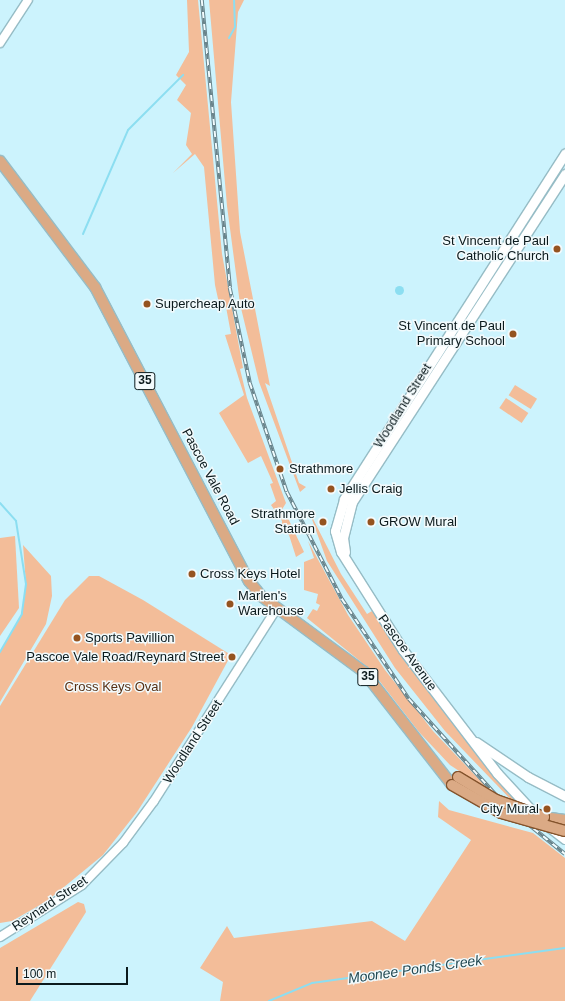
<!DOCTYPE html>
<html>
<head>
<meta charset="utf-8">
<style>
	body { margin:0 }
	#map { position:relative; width:565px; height:1001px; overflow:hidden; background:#ccf3fd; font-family:Helvetica,sans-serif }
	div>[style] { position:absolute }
	.green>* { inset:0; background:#f3bd99; transform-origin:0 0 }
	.water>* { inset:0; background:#8cdef1 }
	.round { border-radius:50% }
	.stream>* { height:2px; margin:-1px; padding:0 1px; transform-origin:1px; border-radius:1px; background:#8cdef1 }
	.roads { filter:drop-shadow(1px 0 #96bcc5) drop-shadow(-1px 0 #96bcc5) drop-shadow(0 1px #96bcc5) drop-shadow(0 -1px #96bcc5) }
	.tertiary>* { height:8px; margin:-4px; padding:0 4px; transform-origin:4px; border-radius:4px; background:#fff }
	.secondary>* { height:9px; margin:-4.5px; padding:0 4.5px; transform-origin:4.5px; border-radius:4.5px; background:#fff }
	.primary>* { height:10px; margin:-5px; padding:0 5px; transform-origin:5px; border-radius:5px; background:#dbaa85 }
	.rail>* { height:3.5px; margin-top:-1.75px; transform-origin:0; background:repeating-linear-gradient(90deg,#f2fafc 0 6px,#69838a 0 12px); box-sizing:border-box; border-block:1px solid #69838a }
	.bridges { filter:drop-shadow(1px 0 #83532c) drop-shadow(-1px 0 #83532c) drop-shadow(0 1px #83532c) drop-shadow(0 -1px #83532c) }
	.primary-bridge>* { height:10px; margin:-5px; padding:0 5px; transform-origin:5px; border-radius:5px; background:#dbaa85 }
	.dots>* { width:11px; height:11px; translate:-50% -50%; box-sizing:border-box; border:2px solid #f2fafc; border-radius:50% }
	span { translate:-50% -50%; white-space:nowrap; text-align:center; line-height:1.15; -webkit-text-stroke:3px #f2fafc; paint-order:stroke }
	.shield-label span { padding:1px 3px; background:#f2fafc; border:1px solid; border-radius:3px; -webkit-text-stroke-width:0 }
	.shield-label { font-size:12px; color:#0b1a1d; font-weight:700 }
	.poi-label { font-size:13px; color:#0b1a1d }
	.right { translate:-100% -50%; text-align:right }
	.left { translate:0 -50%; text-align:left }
	.street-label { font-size:13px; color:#0b1a1d }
	.park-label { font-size:13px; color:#563014 }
	.water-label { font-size:14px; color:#234952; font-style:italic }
	.scale { position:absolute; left:16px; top:967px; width:112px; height:18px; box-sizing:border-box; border:2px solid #0b1a1d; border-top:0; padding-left:5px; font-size:12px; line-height:14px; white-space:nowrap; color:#0b1a1d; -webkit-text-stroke:3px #f2fafc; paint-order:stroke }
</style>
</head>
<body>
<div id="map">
	<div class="green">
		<div style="clip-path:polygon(187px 0,198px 0,222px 254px,243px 368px,240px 369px,247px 398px,286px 503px,281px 511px,284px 518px,287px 516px,304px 552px,296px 557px,289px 535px,282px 528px,282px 521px,271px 505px,276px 501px,270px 484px,273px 483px,261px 456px,248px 463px,219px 413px,244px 395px,225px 335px,231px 334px,226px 307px,220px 308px,215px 285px,204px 167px,195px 154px,173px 173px,192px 154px,186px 145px,191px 113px,177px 100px,186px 85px,176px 75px,189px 52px)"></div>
		<div style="clip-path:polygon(209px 0,244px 0,238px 12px,231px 102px,240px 232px,270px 386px,265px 383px,299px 483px,306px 487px,300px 492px,259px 382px,240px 304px,227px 206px)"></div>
		<div style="left:515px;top:385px;width:26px;height:12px;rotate:32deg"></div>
		<div style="left:506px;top:398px;width:27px;height:12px;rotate:34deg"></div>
		<div style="clip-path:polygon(309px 511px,341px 574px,367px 614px,372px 611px,460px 733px,520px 805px,513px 802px,445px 731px,395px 668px,327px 561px)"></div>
		<div style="clip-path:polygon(15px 536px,19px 608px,0 636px,0 538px)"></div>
		<div style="clip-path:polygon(308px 541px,348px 615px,385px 670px,433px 731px,491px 792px,450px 765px,419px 732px,371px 670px,307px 618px,313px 609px,317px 611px,320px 605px,316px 603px,318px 594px,304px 590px,304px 562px,314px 558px)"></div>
		<div style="clip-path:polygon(23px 545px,51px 576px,52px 596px,46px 624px,0 702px,0 652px,22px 614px,26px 584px)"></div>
		<div style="clip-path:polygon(89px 576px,99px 576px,143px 600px,231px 655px,192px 727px,137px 812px,103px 855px,47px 901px,12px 921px,0 923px,0 706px,65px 600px)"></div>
		<div style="clip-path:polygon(439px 801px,449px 810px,533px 833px,565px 858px,565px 1001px,220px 1001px,223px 982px,200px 968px,227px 926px,234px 938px,372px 921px,405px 941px,471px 840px,438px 817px)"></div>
		<div style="clip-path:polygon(78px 902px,84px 904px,86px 912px,30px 1001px,0 1001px,0 948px)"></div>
	</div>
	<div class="water">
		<div class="round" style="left:394.5px;top:285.5px;width:9px;height:9px"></div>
	</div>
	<div class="stream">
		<div style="left:229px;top:38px;width:13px;rotate:-61deg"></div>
		<div style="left:235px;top:27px;width:27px;rotate:-92deg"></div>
		<div style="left:83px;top:234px;width:113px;rotate:-66.6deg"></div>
		<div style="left:128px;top:130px;width:78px;rotate:-45deg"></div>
		<div style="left:0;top:503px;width:24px;rotate:48deg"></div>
		<div style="left:16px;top:521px;width:64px;rotate:81deg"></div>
		<div style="left:26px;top:584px;width:30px;rotate:98deg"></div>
		<div style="left:22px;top:614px;width:44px;rotate:120.1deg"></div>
		<div style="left:269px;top:1001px;width:47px;rotate:-22.7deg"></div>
		<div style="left:312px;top:983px;width:255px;rotate:-7.9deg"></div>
	</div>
	<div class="roads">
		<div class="tertiary">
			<div style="left:0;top:43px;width:51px;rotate:-56.9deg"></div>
			<div style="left:0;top:937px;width:97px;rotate:-32.4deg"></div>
			<div style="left:82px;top:885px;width:59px;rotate:-45.7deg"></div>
			<div style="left:123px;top:843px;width:52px;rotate:-53.6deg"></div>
			<div style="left:154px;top:801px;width:229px;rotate:-57.5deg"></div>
		</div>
		<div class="secondary">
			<div style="left:345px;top:552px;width:14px;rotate:-98deg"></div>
			<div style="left:343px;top:538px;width:37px;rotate:-76deg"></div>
			<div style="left:352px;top:502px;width:391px;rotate:-57deg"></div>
			<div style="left:476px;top:742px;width:63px;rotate:33.9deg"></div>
			<div style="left:528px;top:777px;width:42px;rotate:27.2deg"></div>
			<div style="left:534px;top:813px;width:54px;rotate:-132.8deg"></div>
			<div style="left:497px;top:773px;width:155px;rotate:-127.4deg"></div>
			<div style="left:403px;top:650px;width:116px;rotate:-122.3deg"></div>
			<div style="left:341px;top:552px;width:22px;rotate:-106deg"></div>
			<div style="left:335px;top:531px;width:33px;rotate:-74deg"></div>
			<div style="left:344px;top:499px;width:410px;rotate:-57.4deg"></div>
			<div style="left:549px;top:827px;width:20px;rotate:37deg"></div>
		</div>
		<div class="primary">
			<div style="left:0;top:161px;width:158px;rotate:53deg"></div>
			<div style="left:95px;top:287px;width:332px;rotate:62.4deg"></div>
			<div style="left:249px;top:581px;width:19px;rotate:51deg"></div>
			<div style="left:261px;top:596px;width:128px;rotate:36.4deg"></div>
			<div style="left:364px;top:672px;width:143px;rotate:52.1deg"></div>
			<div style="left:544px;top:817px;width:21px;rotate:8deg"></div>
		</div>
	</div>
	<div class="rail">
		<div style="left:202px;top:0;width:289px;rotate:84.4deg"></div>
		<div style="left:230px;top:288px;width:97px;rotate:78.1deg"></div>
		<div style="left:250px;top:383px;width:115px;rotate:71.3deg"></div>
		<div style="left:287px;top:492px;width:120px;rotate:62.8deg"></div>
		<div style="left:342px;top:599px;width:120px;rotate:56.2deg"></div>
		<div style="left:409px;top:699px;width:144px;rotate:47.8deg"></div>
		<div style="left:506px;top:806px;width:76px;rotate:39.1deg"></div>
	</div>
	<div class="bridges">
		<div class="primary-bridge">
			<div style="left:458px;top:777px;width:44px;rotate:31.2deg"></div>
			<div style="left:496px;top:800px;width:51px;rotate:19.5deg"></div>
			<div style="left:452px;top:785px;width:56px;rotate:29.7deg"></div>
			<div style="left:501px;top:813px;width:66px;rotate:15.7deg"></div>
		</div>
	</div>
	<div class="dots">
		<div style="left:557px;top:249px;background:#955320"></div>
		<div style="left:147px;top:304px;background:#955320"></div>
		<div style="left:513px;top:334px;background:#955320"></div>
		<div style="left:280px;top:469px;background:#955320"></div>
		<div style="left:331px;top:489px;background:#955320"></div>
		<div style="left:323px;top:522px;background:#955320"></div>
		<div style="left:371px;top:522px;background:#955320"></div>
		<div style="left:192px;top:574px;background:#955320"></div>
		<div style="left:230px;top:604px;background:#955320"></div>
		<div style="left:77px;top:638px;background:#955320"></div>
		<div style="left:232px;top:657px;background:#955320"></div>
		<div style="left:547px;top:809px;background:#955320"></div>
	</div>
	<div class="shield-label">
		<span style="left:145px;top:381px">35</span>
		<span style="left:368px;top:677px">35</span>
	</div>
	<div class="poi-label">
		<span class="right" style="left:549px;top:249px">St Vincent de Paul<br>Catholic Church</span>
		<span class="left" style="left:155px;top:304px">Supercheap Auto</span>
		<span class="right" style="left:505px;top:334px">St Vincent de Paul<br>Primary School</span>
		<span class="left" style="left:289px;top:469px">Strathmore</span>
		<span class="left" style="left:339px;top:489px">Jellis Craig</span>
		<span class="right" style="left:315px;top:522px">Strathmore<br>Station</span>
		<span class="left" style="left:379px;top:522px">GROW Mural</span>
		<span class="left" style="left:200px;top:574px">Cross Keys Hotel</span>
		<span class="left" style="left:238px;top:604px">Marlen's<br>Warehouse</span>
		<span class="left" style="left:85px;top:638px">Sports Pavillion</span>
		<span class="right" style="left:224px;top:657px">Pascoe Vale Road/Reynard Street</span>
		<span class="right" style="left:539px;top:809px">City Mural</span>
	</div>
	<div class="street-label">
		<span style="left:403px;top:406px;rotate:-58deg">Woodland Street</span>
		<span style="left:210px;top:477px;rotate:62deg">Pascoe Vale Road</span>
		<span style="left:407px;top:653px;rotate:54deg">Pascoe Avenue</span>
		<span style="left:193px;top:742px;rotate:-57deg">Woodland Street</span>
		<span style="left:50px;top:904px;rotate:-34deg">Reynard Street</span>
	</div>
	<div class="park-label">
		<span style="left:113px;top:687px">Cross Keys Oval</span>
	</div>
	<div class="water-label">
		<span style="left:415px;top:969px;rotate:-8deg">Moonee Ponds Creek</span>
	</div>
	<div class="scale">100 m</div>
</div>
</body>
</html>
